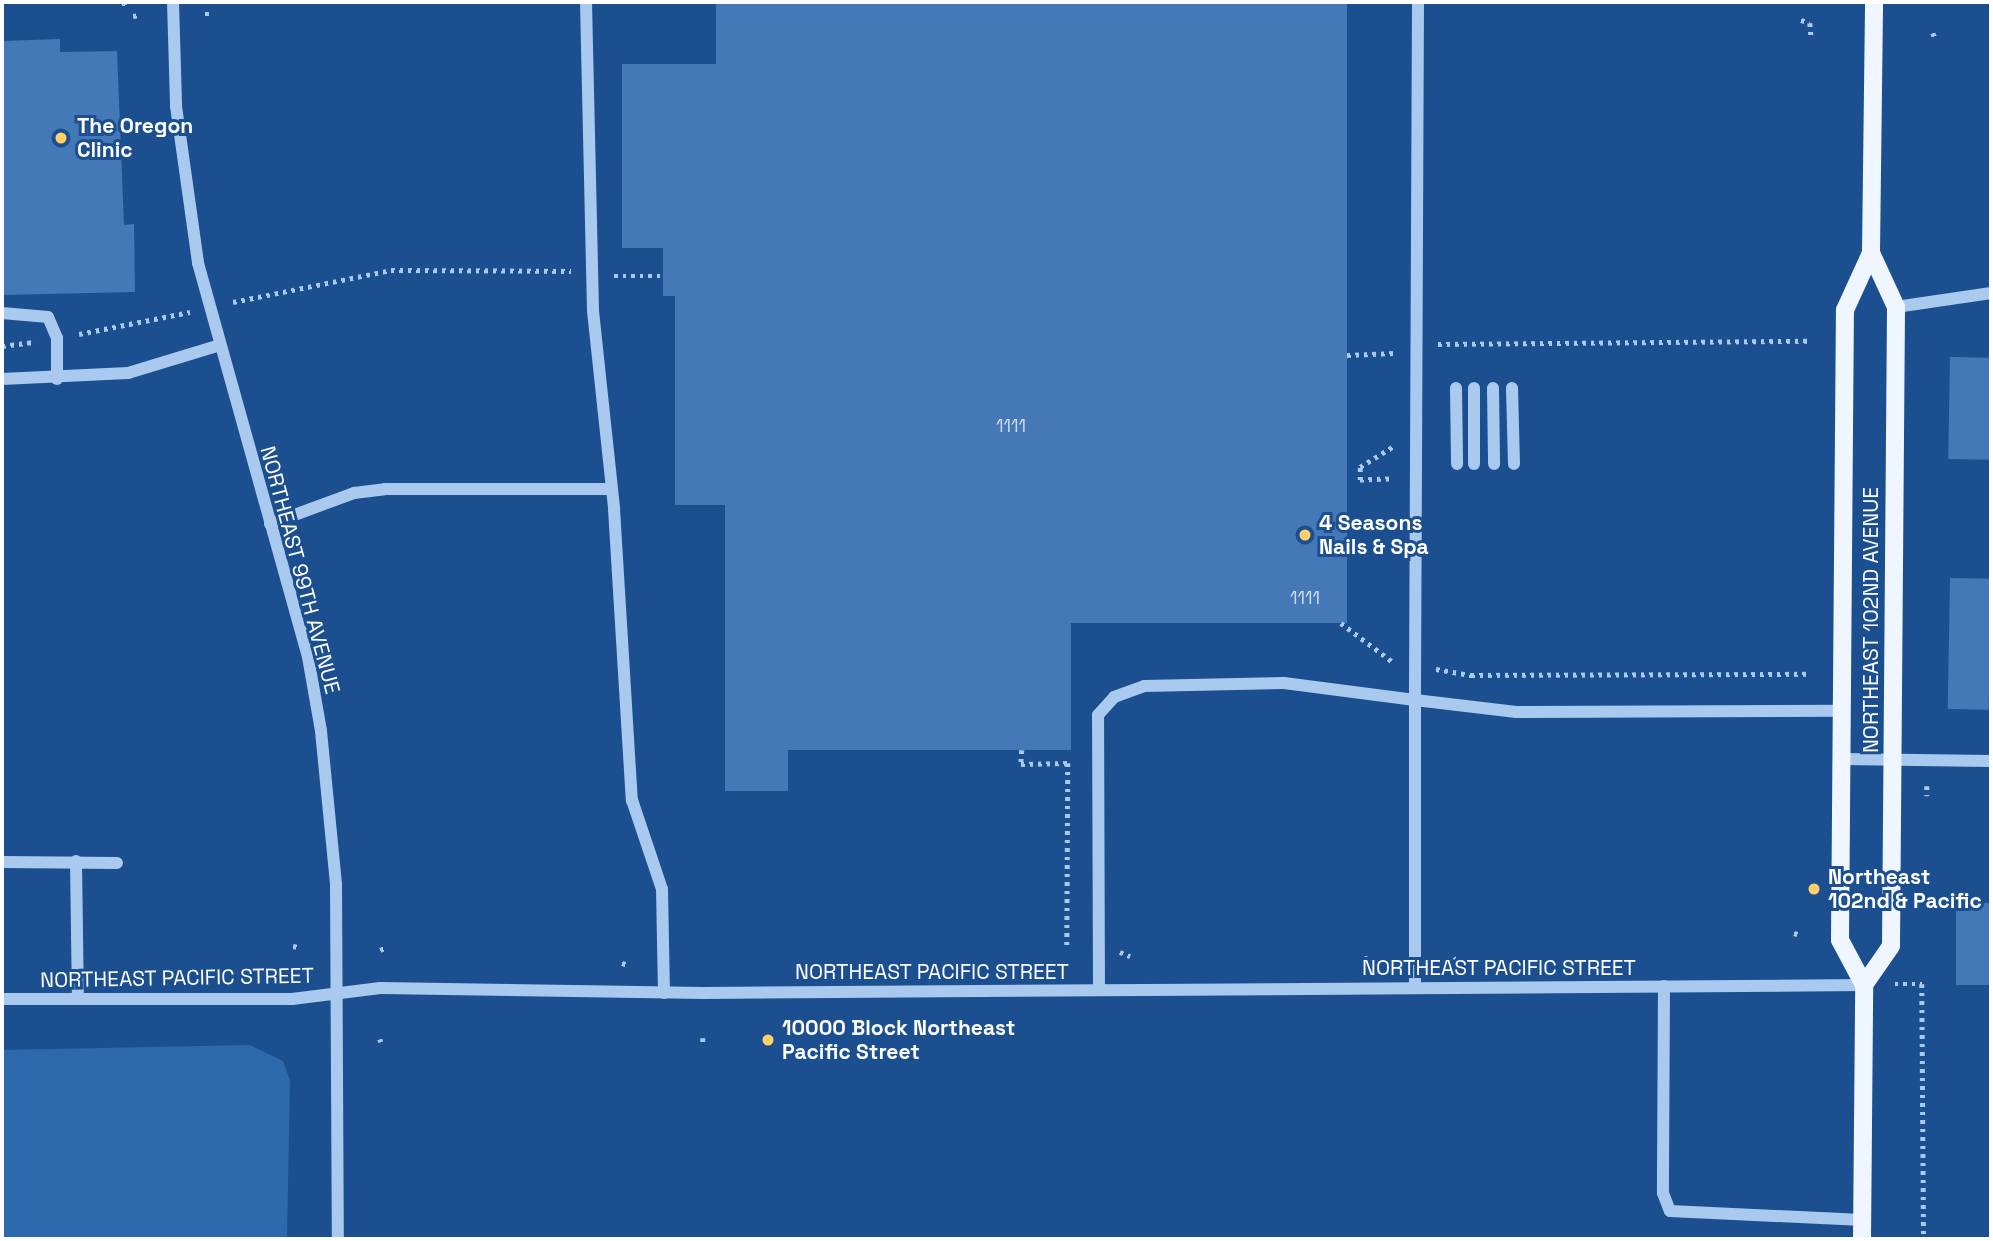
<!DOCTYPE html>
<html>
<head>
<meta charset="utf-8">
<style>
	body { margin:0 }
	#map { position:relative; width:1993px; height:1241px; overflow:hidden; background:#1b4f8f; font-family:"Space Grotesk",sans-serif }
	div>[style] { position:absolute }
	.green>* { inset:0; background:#2e69ad }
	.building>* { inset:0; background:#4478b7; transform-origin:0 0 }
	.path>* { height:4.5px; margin-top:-2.25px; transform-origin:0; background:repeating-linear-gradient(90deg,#a9c9ee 0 3.5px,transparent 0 8.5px) }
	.minor>* { height:12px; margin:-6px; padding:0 6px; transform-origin:6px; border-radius:6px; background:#a9c9ee }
	.major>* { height:18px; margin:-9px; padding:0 9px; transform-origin:9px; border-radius:9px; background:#f0f6ff }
	.dots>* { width:19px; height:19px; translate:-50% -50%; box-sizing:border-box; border:4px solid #1b4f8f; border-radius:50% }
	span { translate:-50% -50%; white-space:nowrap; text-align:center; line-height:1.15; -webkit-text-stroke:6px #1b4f8f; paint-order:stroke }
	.number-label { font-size:18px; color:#d0dded }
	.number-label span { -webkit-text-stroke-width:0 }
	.poi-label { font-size:21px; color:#fff; font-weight:700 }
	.left { translate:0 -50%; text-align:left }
	.street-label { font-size:21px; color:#fff }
	.frame { position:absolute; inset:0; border:4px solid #fff; pointer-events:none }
</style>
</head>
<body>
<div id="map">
	<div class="green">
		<div style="clip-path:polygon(250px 1045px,283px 1061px,290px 1080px,287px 1239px,2px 1239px,2px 1050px)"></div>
	</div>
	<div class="building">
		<div style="clip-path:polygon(716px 2px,1347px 2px,1347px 623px,1071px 623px,1071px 750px,788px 750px,788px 791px,725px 791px,725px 505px,675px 505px,675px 296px,663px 296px,663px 248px,622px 248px,622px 64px,716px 64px)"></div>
		<div style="clip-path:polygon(60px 39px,60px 52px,117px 51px,124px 225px,134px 224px,135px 292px,2px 295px,2px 41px)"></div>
		<div style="left:1950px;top:357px;width:41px;height:102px;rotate:1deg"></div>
		<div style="left:1950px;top:578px;width:41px;height:131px;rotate:1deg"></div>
		<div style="left:1956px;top:903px;width:35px;height:82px"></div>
	</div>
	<div class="path">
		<div style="left:124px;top:2px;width:4px;rotate:76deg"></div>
		<div style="left:205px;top:14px;width:7px"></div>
		<div style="left:133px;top:16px;width:7px;rotate:-8deg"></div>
		<div style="left:1801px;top:20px;width:9px;rotate:18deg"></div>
		<div style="left:1810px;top:23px;width:12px;rotate:85deg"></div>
		<div style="left:1933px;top:33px;width:8px;rotate:67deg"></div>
		<div style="left:614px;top:276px;width:49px"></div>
		<div style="left:233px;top:302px;width:161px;rotate:-11.4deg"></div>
		<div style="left:391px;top:270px;width:180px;rotate:0.3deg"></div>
		<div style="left:79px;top:334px;width:113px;rotate:-11.2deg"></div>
		<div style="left:1438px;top:344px;width:371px;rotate:-0.5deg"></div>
		<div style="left:2px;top:346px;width:34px;rotate:-7deg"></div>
		<div style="left:1347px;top:355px;width:48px;rotate:-2.4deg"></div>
		<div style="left:1389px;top:479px;width:29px;rotate:178deg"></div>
		<div style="left:1360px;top:480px;width:13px;rotate:-90deg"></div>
		<div style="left:1360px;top:467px;width:40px;rotate:-32deg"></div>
		<div style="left:1341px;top:623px;width:65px;rotate:36.9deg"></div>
		<div style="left:1436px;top:669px;width:36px;rotate:10deg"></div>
		<div style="left:1471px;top:675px;width:335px;rotate:-0.2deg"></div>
		<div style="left:1022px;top:750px;width:14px;rotate:94deg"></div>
		<div style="left:1021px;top:764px;width:47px;rotate:-1.2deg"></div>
		<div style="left:1068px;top:763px;width:185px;rotate:90.3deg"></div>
		<div style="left:1927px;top:786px;width:10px;rotate:90deg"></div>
		<div style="left:1794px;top:933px;width:7px;rotate:16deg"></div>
		<div style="left:293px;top:946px;width:5px;rotate:11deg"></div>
		<div style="left:380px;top:950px;width:5px;rotate:-22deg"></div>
		<div style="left:1120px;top:952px;width:11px;rotate:22deg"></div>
		<div style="left:1365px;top:956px;width:4px;rotate:76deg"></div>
		<div style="left:1454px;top:960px;width:4px;rotate:-34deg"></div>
		<div style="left:622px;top:963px;width:6px;rotate:18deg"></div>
		<div style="left:1895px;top:984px;width:27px"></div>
		<div style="left:1922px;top:984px;width:255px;rotate:89.6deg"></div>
		<div style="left:703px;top:1038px;width:5px;rotate:90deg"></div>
		<div style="left:380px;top:1039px;width:3px;rotate:72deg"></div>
	</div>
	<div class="minor">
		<div style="left:173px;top:2px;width:104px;rotate:88.3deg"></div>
		<div style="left:176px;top:106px;width:159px;rotate:82deg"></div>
		<div style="left:198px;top:263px;width:409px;rotate:74.4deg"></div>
		<div style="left:308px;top:657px;width:75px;rotate:80deg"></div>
		<div style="left:321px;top:731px;width:154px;rotate:84.4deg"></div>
		<div style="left:336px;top:884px;width:355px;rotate:89.7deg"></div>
		<div style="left:586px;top:2px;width:309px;rotate:88.7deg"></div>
		<div style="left:593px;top:311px;width:199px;rotate:83.9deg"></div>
		<div style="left:614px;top:509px;width:292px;rotate:86.5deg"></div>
		<div style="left:632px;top:800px;width:94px;rotate:71.4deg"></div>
		<div style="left:662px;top:889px;width:104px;rotate:88.9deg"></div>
		<div style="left:1418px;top:2px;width:698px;rotate:90.25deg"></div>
		<div style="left:1415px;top:700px;width:102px;rotate:6.8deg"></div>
		<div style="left:1516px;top:712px;width:326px;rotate:-0.2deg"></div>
		<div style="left:1896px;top:307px;width:96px;rotate:-8.4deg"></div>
		<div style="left:2px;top:313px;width:46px;rotate:5deg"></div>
		<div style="left:48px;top:317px;width:23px;rotate:67deg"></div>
		<div style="left:57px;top:338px;width:41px;rotate:90deg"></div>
		<div style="left:2px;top:379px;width:126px;rotate:-2.7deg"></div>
		<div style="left:128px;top:373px;width:93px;rotate:-16.9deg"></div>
		<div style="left:1456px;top:388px;width:76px;rotate:89.2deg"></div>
		<div style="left:1474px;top:388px;width:76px;rotate:90deg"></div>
		<div style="left:1493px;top:388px;width:76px;rotate:89.2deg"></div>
		<div style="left:1512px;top:388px;width:76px;rotate:88.5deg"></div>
		<div style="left:270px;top:524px;width:90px;rotate:-20.3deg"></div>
		<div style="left:354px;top:493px;width:31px;rotate:-7deg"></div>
		<div style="left:385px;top:489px;width:226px"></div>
		<div style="left:1842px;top:759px;width:149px;rotate:0.8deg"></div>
		<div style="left:76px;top:861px;width:138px;rotate:89.2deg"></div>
		<div style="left:2px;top:862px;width:115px;rotate:0.5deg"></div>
		<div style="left:1664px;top:986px;width:207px;rotate:90.3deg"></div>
		<div style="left:1663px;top:1193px;width:19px;rotate:69deg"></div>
		<div style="left:1670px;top:1211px;width:193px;rotate:2.7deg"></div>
		<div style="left:1099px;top:990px;width:275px;rotate:-90.2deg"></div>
		<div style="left:1098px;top:715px;width:24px;rotate:-48deg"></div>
		<div style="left:1114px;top:697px;width:32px;rotate:-20deg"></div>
		<div style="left:1144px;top:686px;width:140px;rotate:-1.2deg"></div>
		<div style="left:1284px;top:683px;width:132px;rotate:7.4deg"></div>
		<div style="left:1415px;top:700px;width:288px;rotate:90deg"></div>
		<div style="left:2px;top:999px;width:290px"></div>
		<div style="left:292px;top:999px;width:89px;rotate:-7.1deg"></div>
		<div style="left:380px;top:988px;width:323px;rotate:0.9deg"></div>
		<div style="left:703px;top:993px;width:1161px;rotate:-0.39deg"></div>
	</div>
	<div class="major">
		<div style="left:1864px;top:985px;width:47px;rotate:-55.3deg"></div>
		<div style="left:1891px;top:946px;width:639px;rotate:-89.55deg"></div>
		<div style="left:1896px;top:307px;width:60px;rotate:-114.8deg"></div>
		<div style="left:1862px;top:1239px;width:254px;rotate:-89.5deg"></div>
		<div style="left:1864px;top:985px;width:51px;rotate:-118.1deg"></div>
		<div style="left:1840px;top:940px;width:630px;rotate:-89.55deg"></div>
		<div style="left:1845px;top:310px;width:63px;rotate:-65.5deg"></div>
		<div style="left:1871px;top:253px;width:251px;rotate:-89.3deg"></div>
	</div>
	<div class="dots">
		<div style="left:61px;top:138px;background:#ffd166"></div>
		<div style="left:1305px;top:535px;background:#ffd166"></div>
		<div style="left:1814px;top:889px;background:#ffd166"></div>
		<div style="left:768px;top:1040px;background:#ffd166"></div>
	</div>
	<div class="number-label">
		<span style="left:1011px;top:426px">1111</span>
		<span style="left:1305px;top:598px">1111</span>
	</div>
	<div class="poi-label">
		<span class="left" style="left:77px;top:138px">The Oregon<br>Clinic</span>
		<span class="left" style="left:1319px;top:535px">4 Seasons<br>Nails &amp; Spa</span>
		<span class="left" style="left:1828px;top:889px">Northeast<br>102nd &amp; Pacific</span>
		<span class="left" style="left:782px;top:1040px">10000 Block Northeast<br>Pacific Street</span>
	</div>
	<div class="street-label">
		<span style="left:300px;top:570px;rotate:75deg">NORTHEAST 99TH AVENUE</span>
		<span style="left:1871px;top:620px;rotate:-90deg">NORTHEAST 102ND AVENUE</span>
		<span style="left:1499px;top:968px">NORTHEAST PACIFIC STREET</span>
		<span style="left:932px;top:972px">NORTHEAST PACIFIC STREET</span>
		<span style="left:177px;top:978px;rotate:-1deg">NORTHEAST PACIFIC STREET</span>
	</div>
	<div class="frame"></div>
</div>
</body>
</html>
